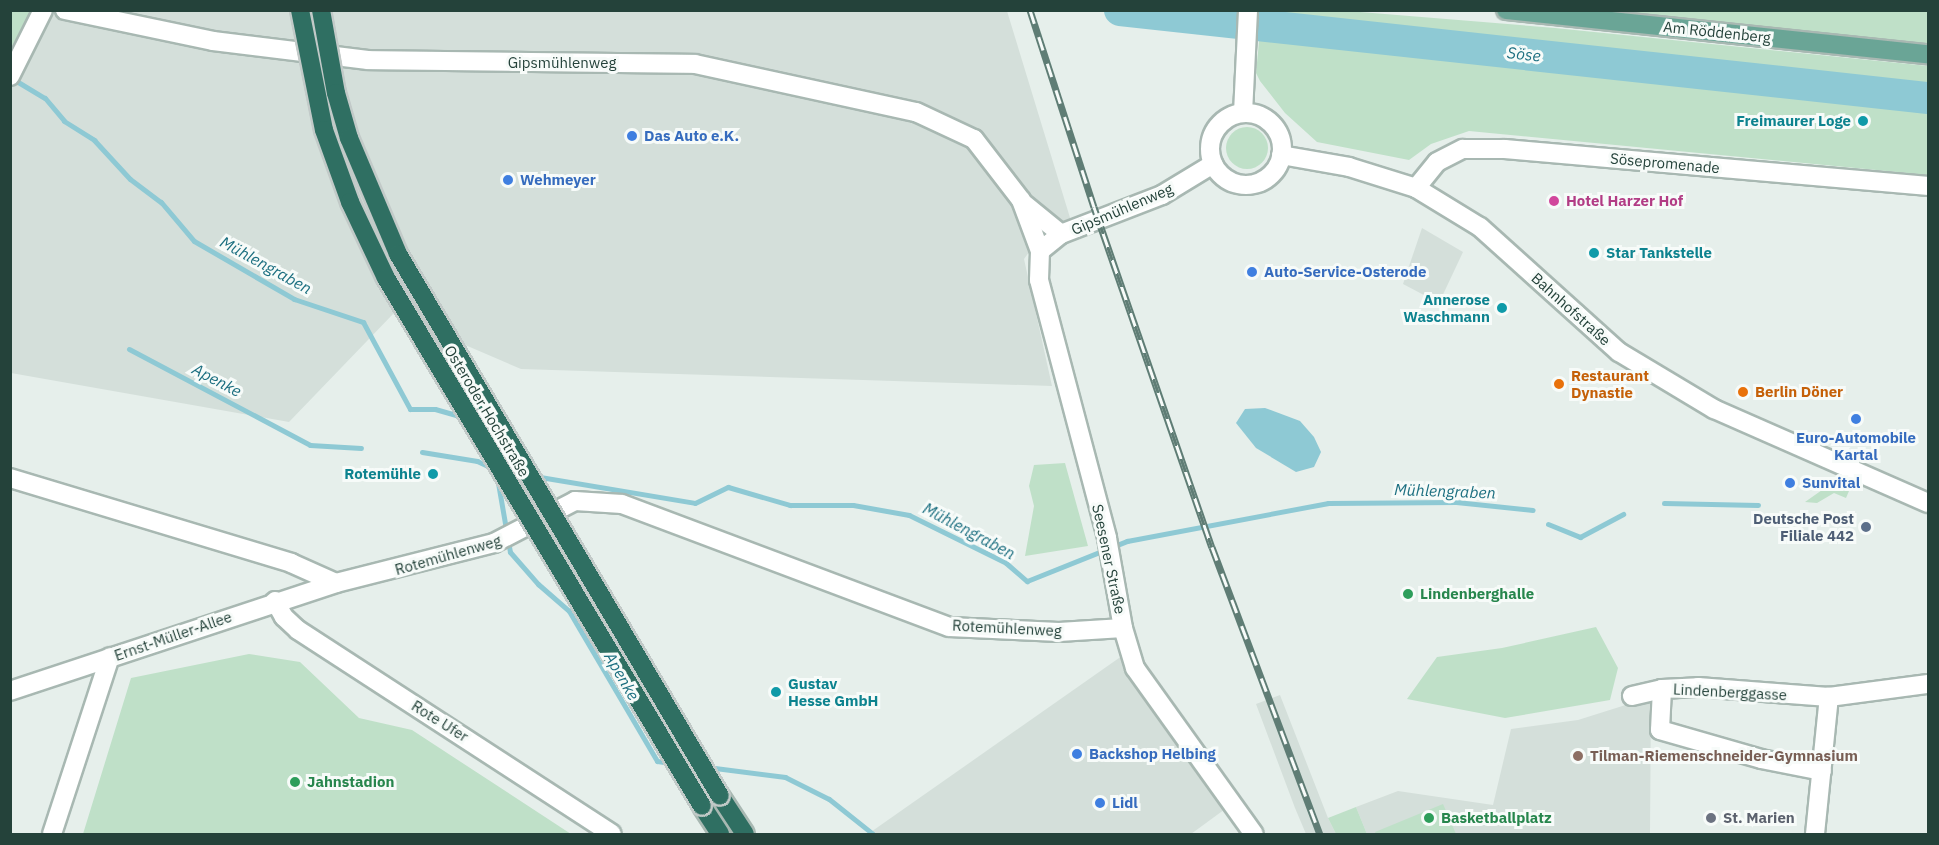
<!DOCTYPE html>
<html>
<head>
<meta charset="utf-8">
<style>
	body { margin:0 }
	#map { position:relative; width:1939px; height:845px; overflow:hidden; background:#e6efeb; font-family:"IBM Plex Sans",sans-serif }
	div>[style] { position:absolute }
	.built>* { inset:0; background:#d4dfda }
	.green>* { inset:0; background:#bfe0c8 }
	.round { border-radius:50% }
	.water>* { inset:0; background:#8ec9d4 }
	.stream>* { height:5px; margin:-2.5px; padding:0 2.5px; transform-origin:2.5px; border-radius:2.5px; background:#8ec9d4 }
	.river>* { height:32px; margin:-16px; padding:0 16px; transform-origin:16px; border-radius:16px; background:#8ec9d4 }
	.roads { filter:drop-shadow(2px 0 #a8b8b2) drop-shadow(-2px 0 #a8b8b2) drop-shadow(0 2px #a8b8b2) drop-shadow(0 -2px #a8b8b2) }
	.minor>* { height:18px; margin:-9px; padding:0 9px; transform-origin:9px; border-radius:9px; background:#fff }
	.minor>.ring { margin:-9px; padding:0; box-sizing:content-box; background:none; border:18px solid #fff; border-radius:50% }
	.major>* { height:18px; margin:-9px; padding:0 9px; transform-origin:9px; border-radius:9px; background:#6aa596 }
	.highway>* { height:18px; margin:-9px; padding:0 9px; transform-origin:9px; border-radius:9px; background:#2f6f62 }
	.rail>* { height:7px; margin-top:-3.5px; transform-origin:0; background:repeating-linear-gradient(90deg,#f7fbf9 0 14px,#5f7d75 0 28px); box-sizing:border-box; border-block:2px solid #5f7d75 }
	.bridges { filter:drop-shadow(2px 0 #c2cac8) drop-shadow(-2px 0 #c2cac8) drop-shadow(0 2px #c2cac8) drop-shadow(0 -2px #c2cac8) }
	.highway-bridge>* { height:18px; margin:-9px; padding:0 9px; transform-origin:9px; border-radius:9px; background:#2f6f62 }
	.dots>* { width:16px; height:16px; translate:-50% -50%; box-sizing:border-box; border:3px solid #f7fbf9; border-radius:50% }
	span { translate:-50% -50%; white-space:nowrap; text-align:center; line-height:1.15; -webkit-text-stroke:6px #f7fbf9; paint-order:stroke }
	.street-label { font-size:15px; color:#24423a }
	.culture-label { font-size:15px; color:#0d838f; font-weight:700 }
	.right { translate:-100% -50%; text-align:right }
	.left { translate:0 -50%; text-align:left }
	.shop-label { font-size:15px; color:#366cbe; font-weight:700 }
	.hotel-label { font-size:15px; color:#b23c85; font-weight:700 }
	.food-label { font-size:15px; color:#c56008; font-weight:700 }
	.service-label { font-size:15px; color:#4e5e75; font-weight:700 }
	.leisure-label { font-size:15px; color:#27864d; font-weight:700 }
	.education-label { font-size:15px; color:#785e54; font-weight:700 }
	.worship-label { font-size:15px; color:#5b616d; font-weight:700 }
	.water-label { font-size:16px; color:#1c6f80; font-style:italic }
	.frame { position:absolute; inset:0; border:12px solid #24423a; pointer-events:none }
</style>
</head>
<body>
<div id="map">
	<div class="built">
		<div style="clip-path:polygon(31px 11px,1007px 11px,1071px 221px,1043px 233px,1024px 259px,1052px 386px,521px 369px,393px 314px,289px 422px,11px 373px,11px 48px)"></div>
		<div style="clip-path:polygon(1422px 228px,1463px 252px,1439px 303px,1403px 284px)"></div>
		<div style="clip-path:polygon(1129px 651px,1232px 804px,1191px 834px,868px 834px)"></div>
		<div style="clip-path:polygon(1280px 695px,1328px 818px,1336px 834px,1306px 834px,1295px 808px,1256px 704px)"></div>
		<div style="clip-path:polygon(1651px 697px,1650px 834px,1367px 834px,1356px 807px,1398px 791px,1493px 805px,1511px 729px,1578px 720px)"></div>
	</div>
	<div class="green">
		<div style="clip-path:polygon(11px 10px,31px 11px,11px 48px,10px 11px)"></div>
		<div style="clip-path:polygon(1262px 11px,1348px 11px,1555px 28px,1928px 66px,1928px 175px,1469px 131px,1431px 144px,1409px 160px,1317px 142px,1285px 113px,1260px 81px,1256px 73px)"></div>
		<div style="clip-path:polygon(1622px 11px,1928px 11px,1928px 46px)"></div>
		<div class="round" style="left:1226px;top:127px;width:42px;height:42px"></div>
		<div style="clip-path:polygon(1065px 463px,1088px 546px,1025px 556px,1034px 506px,1029px 486px,1034px 465px)"></div>
		<div style="clip-path:polygon(1832px 483px,1849px 491px,1846px 498px,1834px 493px,1817px 503px,1805px 502px)"></div>
		<div style="clip-path:polygon(1596px 627px,1618px 668px,1610px 700px,1505px 718px,1407px 699px,1437px 657px,1502px 648px)"></div>
		<div style="clip-path:polygon(249px 654px,300px 662px,359px 718px,412px 730px,571px 834px,83px 834px,131px 678px)"></div>
		<div style="clip-path:polygon(1443px 804px,1456px 834px,1376px 834px,1375px 832px)"></div>
		<div style="clip-path:polygon(1356px 807px,1367px 834px,1336px 834px,1328px 818px)"></div>
	</div>
	<div class="water">
		<div style="clip-path:polygon(1265px 408px,1300px 421px,1314px 437px,1321px 452px,1314px 467px,1296px 472px,1256px 448px,1236px 423px,1245px 409px)"></div>
	</div>
	<div class="stream">
		<div style="left:13px;top:79px;width:37px;rotate:31deg"></div>
		<div style="left:45px;top:98px;width:30px;rotate:50deg"></div>
		<div style="left:64px;top:121px;width:36px;rotate:32deg"></div>
		<div style="left:94px;top:140px;width:53px;rotate:47.3deg"></div>
		<div style="left:130px;top:179px;width:39px;rotate:37deg"></div>
		<div style="left:161px;top:202px;width:51px;rotate:49.8deg"></div>
		<div style="left:194px;top:241px;width:116px;rotate:30.1deg"></div>
		<div style="left:294px;top:299px;width:73px;rotate:18.4deg"></div>
		<div style="left:363px;top:322px;width:99px;rotate:61.6deg"></div>
		<div style="left:410px;top:409px;width:25px"></div>
		<div style="left:435px;top:409px;width:29px;rotate:16deg"></div>
		<div style="left:129px;top:349px;width:205px;rotate:27.9deg"></div>
		<div style="left:310px;top:445px;width:51px;rotate:3.4deg"></div>
		<div style="left:422px;top:452px;width:56px;rotate:9.3deg"></div>
		<div style="left:477px;top:461px;width:19px;rotate:25deg"></div>
		<div style="left:534px;top:476px;width:163px;rotate:9.5deg"></div>
		<div style="left:695px;top:503px;width:37px;rotate:-26deg"></div>
		<div style="left:728px;top:487px;width:65px;rotate:16.2deg"></div>
		<div style="left:790px;top:505px;width:63px"></div>
		<div style="left:853px;top:505px;width:57px;rotate:10.1deg"></div>
		<div style="left:909px;top:515px;width:108px;rotate:26.3deg"></div>
		<div style="left:1006px;top:563px;width:28px;rotate:41deg"></div>
		<div style="left:1027px;top:581px;width:108px;rotate:-21.8deg"></div>
		<div style="left:1127px;top:541px;width:205px;rotate:-10.7deg"></div>
		<div style="left:1328px;top:503px;width:128px;rotate:-0.4deg"></div>
		<div style="left:1456px;top:502px;width:77px;rotate:5.9deg"></div>
		<div style="left:497px;top:477px;width:76px;rotate:80.2deg"></div>
		<div style="left:510px;top:552px;width:43px;rotate:48.8deg"></div>
		<div style="left:538px;top:584px;width:41px;rotate:41.1deg"></div>
		<div style="left:569px;top:611px;width:174px;rotate:59.6deg"></div>
		<div style="left:657px;top:761px;width:14px;rotate:8deg"></div>
		<div style="left:1664px;top:503px;width:94px;rotate:1.2deg"></div>
		<div style="left:1548px;top:524px;width:35px;rotate:22deg"></div>
		<div style="left:1580px;top:537px;width:49px;rotate:-28.1deg"></div>
		<div style="left:707px;top:767px;width:79px;rotate:7.3deg"></div>
		<div style="left:785px;top:777px;width:49px;rotate:26.6deg"></div>
		<div style="left:829px;top:799px;width:56px;rotate:38.5deg"></div>
	</div>
	<div class="river">
		<div style="left:1120px;top:10px;width:813px;rotate:6.22deg"></div>
	</div>
	<div class="roads">
		<div class="minor">
			<div style="left:65px;top:10px;width:151px;rotate:11.8deg"></div>
			<div style="left:213px;top:41px;width:156px;rotate:7deg"></div>
			<div style="left:368px;top:60px;width:327px;rotate:0.7deg"></div>
			<div style="left:695px;top:64px;width:226px;rotate:12.3deg"></div>
			<div style="left:916px;top:112px;width:64px;rotate:25deg"></div>
			<div style="left:974px;top:139px;width:77px;rotate:52.4deg"></div>
			<div style="left:1021px;top:200px;width:54px;rotate:69.6deg"></div>
			<div style="left:1040px;top:251px;width:29px;rotate:92deg"></div>
			<div style="left:1039px;top:280px;width:267px;rotate:75.2deg"></div>
			<div style="left:1107px;top:538px;width:91px;rotate:79.9deg"></div>
			<div style="left:1123px;top:628px;width:42px;rotate:73.3deg"></div>
			<div style="left:1135px;top:668px;width:204px;rotate:54.4deg"></div>
			<div style="left:10px;top:76px;width:74px;rotate:-63.4deg"></div>
			<div style="left:1243px;top:113px;width:103px;rotate:-87.2deg"></div>
			<div class="ring" style="left:1210px;top:113px;width:54px;height:54px"></div>
			<div style="left:1281px;top:155px;width:69px;rotate:10deg"></div>
			<div style="left:1349px;top:167px;width:70px;rotate:17.4deg"></div>
			<div style="left:1416px;top:188px;width:75px;rotate:31.4deg"></div>
			<div style="left:1480px;top:227px;width:187px;rotate:42deg"></div>
			<div style="left:1619px;top:352px;width:111px;rotate:31deg"></div>
			<div style="left:1714px;top:409px;width:234px;rotate:23.7deg"></div>
			<div style="left:1416px;top:188px;width:33px;rotate:-51deg"></div>
			<div style="left:1437px;top:162px;width:29px;rotate:-27deg"></div>
			<div style="left:1463px;top:149px;width:42px"></div>
			<div style="left:1505px;top:149px;width:425px;rotate:5deg"></div>
			<div style="left:1023px;top:203px;width:49px;rotate:39.2deg"></div>
			<div style="left:1040px;top:251px;width:27px;rotate:-39deg"></div>
			<div style="left:1061px;top:234px;width:108px;rotate:-21.1deg"></div>
			<div style="left:1162px;top:195px;width:60px;rotate:-31.3deg"></div>
			<div style="left:10px;top:478px;width:294px;rotate:16.8deg"></div>
			<div style="left:291px;top:563px;width:49px;rotate:24deg"></div>
			<div style="left:336px;top:583px;width:163px;rotate:-14.2deg"></div>
			<div style="left:494px;top:543px;width:91px;rotate:-27.4deg"></div>
			<div style="left:575px;top:501px;width:47px;rotate:3.7deg"></div>
			<div style="left:622px;top:504px;width:349px;rotate:20.6deg"></div>
			<div style="left:949px;top:627px;width:110px;rotate:2.6deg"></div>
			<div style="left:1059px;top:632px;width:64px;rotate:-3.6deg"></div>
			<div style="left:275px;top:601px;width:18px;rotate:61deg"></div>
			<div style="left:284px;top:617px;width:19px;rotate:43deg"></div>
			<div style="left:298px;top:630px;width:374px;rotate:33deg"></div>
			<div style="left:1662px;top:689px;width:41px;rotate:92.8deg"></div>
			<div style="left:1660px;top:730px;width:105px;rotate:16deg"></div>
			<div style="left:1761px;top:759px;width:62px;rotate:11.1deg"></div>
			<div style="left:10px;top:691px;width:343px;rotate:-18.3deg"></div>
			<div style="left:1632px;top:696px;width:31px;rotate:-13deg"></div>
			<div style="left:1662px;top:689px;width:36px;rotate:-3deg"></div>
			<div style="left:1698px;top:687px;width:131px;rotate:4.4deg"></div>
			<div style="left:1829px;top:697px;width:100px;rotate:-7.5deg"></div>
			<div style="left:52px;top:834px;width:186px;rotate:-71.9deg"></div>
			<div style="left:1815px;top:834px;width:138px;rotate:-84.2deg"></div>
		</div>
		<div class="major">
			<div style="left:1506px;top:10px;width:424px;rotate:6deg"></div>
		</div>
		<div class="highway">
			<div style="left:720px;top:796px;width:45px;rotate:56.7deg"></div>
			<div style="left:702px;top:806px;width:33px;rotate:57deg"></div>
		</div>
	</div>
	<div class="rail">
		<div style="left:1030px;top:10px;width:207px;rotate:72deg"></div>
		<div style="left:1094px;top:207px;width:360px;rotate:70.9deg"></div>
		<div style="left:1212px;top:547px;width:307px;rotate:69.4deg"></div>
	</div>
	<div class="bridges">
		<div class="highway-bridge">
			<div style="left:300px;top:10px;width:122px;rotate:78.7deg"></div>
			<div style="left:324px;top:130px;width:77px;rotate:70.1deg"></div>
			<div style="left:350px;top:202px;width:84px;rotate:64.7deg"></div>
			<div style="left:386px;top:278px;width:615px;rotate:59.1deg"></div>
			<div style="left:321px;top:10px;width:84px;rotate:79.8deg"></div>
			<div style="left:336px;top:93px;width:47px;rotate:73.9deg"></div>
			<div style="left:349px;top:138px;width:126px;rotate:67.1deg"></div>
			<div style="left:398px;top:254px;width:630px;rotate:59.29deg"></div>
		</div>
	</div>
	<div class="dots">
		<div style="left:1863px;top:121px;background:#0f9aa8"></div>
		<div style="left:632px;top:136px;background:#3f7fe0"></div>
		<div style="left:508px;top:180px;background:#3f7fe0"></div>
		<div style="left:1554px;top:201px;background:#d1479c"></div>
		<div style="left:1594px;top:253px;background:#0f9aa8"></div>
		<div style="left:1252px;top:272px;background:#3f7fe0"></div>
		<div style="left:1502px;top:308px;background:#0f9aa8"></div>
		<div style="left:1559px;top:384px;background:#e8710a"></div>
		<div style="left:1743px;top:392px;background:#e8710a"></div>
		<div style="left:1856px;top:419px;background:#3f7fe0"></div>
		<div style="left:433px;top:474px;background:#0f9aa8"></div>
		<div style="left:1790px;top:483px;background:#3f7fe0"></div>
		<div style="left:1866px;top:527px;background:#5c6f8a"></div>
		<div style="left:1408px;top:594px;background:#2e9e5b"></div>
		<div style="left:776px;top:692px;background:#0f9aa8"></div>
		<div style="left:1077px;top:754px;background:#3f7fe0"></div>
		<div style="left:1578px;top:756px;background:#8d6e63"></div>
		<div style="left:295px;top:782px;background:#2e9e5b"></div>
		<div style="left:1100px;top:803px;background:#3f7fe0"></div>
		<div style="left:1429px;top:818px;background:#2e9e5b"></div>
		<div style="left:1711px;top:818px;background:#6b7280"></div>
	</div>
	<div class="street-label">
		<span style="left:1717px;top:32px;rotate:6deg">Am Röddenberg</span>
		<span style="left:562px;top:63px">Gipsmühlenweg</span>
		<span style="left:1665px;top:163px;rotate:5deg">Sösepromenade</span>
		<span style="left:1122px;top:209px;rotate:-23deg">Gipsmühlenweg</span>
		<span style="left:1571px;top:309px;rotate:42deg">Bahnhofstraße</span>
		<span style="left:487px;top:411px;rotate:59deg">Osteroder Hochstraße</span>
		<span style="left:448px;top:555px;rotate:-16deg">Rotemühlenweg</span>
		<span style="left:1109px;top:559px;rotate:78deg">Seesener Straße</span>
		<span style="left:1007px;top:628px;rotate:3deg">Rotemühlenweg</span>
		<span style="left:173px;top:636px;rotate:-19deg">Ernst-Müller-Allee</span>
		<span style="left:1730px;top:692px;rotate:3deg">Lindenberggasse</span>
		<span style="left:440px;top:721px;rotate:32deg">Rote Ufer</span>
	</div>
	<div class="culture-label">
		<span class="right" style="left:1851px;top:121px">Freimaurer Loge</span>
		<span class="left" style="left:1606px;top:253px">Star Tankstelle</span>
		<span class="right" style="left:1490px;top:308px">Annerose<br>Waschmann</span>
		<span class="right" style="left:421px;top:474px">Rotemühle</span>
		<span class="left" style="left:788px;top:692px">Gustav<br>Hesse GmbH</span>
	</div>
	<div class="shop-label">
		<span class="left" style="left:644px;top:136px">Das Auto e.K.</span>
		<span class="left" style="left:520px;top:180px">Wehmeyer</span>
		<span class="left" style="left:1264px;top:272px">Auto-Service-Osterode</span>
		<span style="left:1856px;top:446px">Euro-Automobile<br>Kartal</span>
		<span class="left" style="left:1802px;top:483px">Sunvital</span>
		<span class="left" style="left:1089px;top:754px">Backshop Helbing</span>
		<span class="left" style="left:1112px;top:803px">Lidl</span>
	</div>
	<div class="hotel-label">
		<span class="left" style="left:1566px;top:201px">Hotel Harzer Hof</span>
	</div>
	<div class="food-label">
		<span class="left" style="left:1571px;top:384px">Restaurant<br>Dynastie</span>
		<span class="left" style="left:1755px;top:392px">Berlin Döner</span>
	</div>
	<div class="service-label">
		<span class="right" style="left:1854px;top:527px">Deutsche Post<br>Filiale 442</span>
	</div>
	<div class="leisure-label">
		<span class="left" style="left:1420px;top:594px">Lindenberghalle</span>
		<span class="left" style="left:307px;top:782px">Jahnstadion</span>
		<span class="left" style="left:1441px;top:818px">Basketballplatz</span>
	</div>
	<div class="education-label">
		<span class="left" style="left:1590px;top:756px">Tilman-Riemenschneider-Gymnasium</span>
	</div>
	<div class="worship-label">
		<span class="left" style="left:1723px;top:818px">St. Marien</span>
	</div>
	<div class="water-label">
		<span style="left:1524px;top:54px;rotate:6deg">Söse</span>
		<span style="left:266px;top:265px;rotate:29deg">Mühlengraben</span>
		<span style="left:217px;top:380px;rotate:28deg">Apenke</span>
		<span style="left:1445px;top:491px;rotate:2deg">Mühlengraben</span>
		<span style="left:969px;top:531px;rotate:28deg">Mühlengraben</span>
		<span style="left:622px;top:676px;rotate:60deg">Apenke</span>
	</div>
	<div class="frame"></div>
</div>
</body>
</html>
